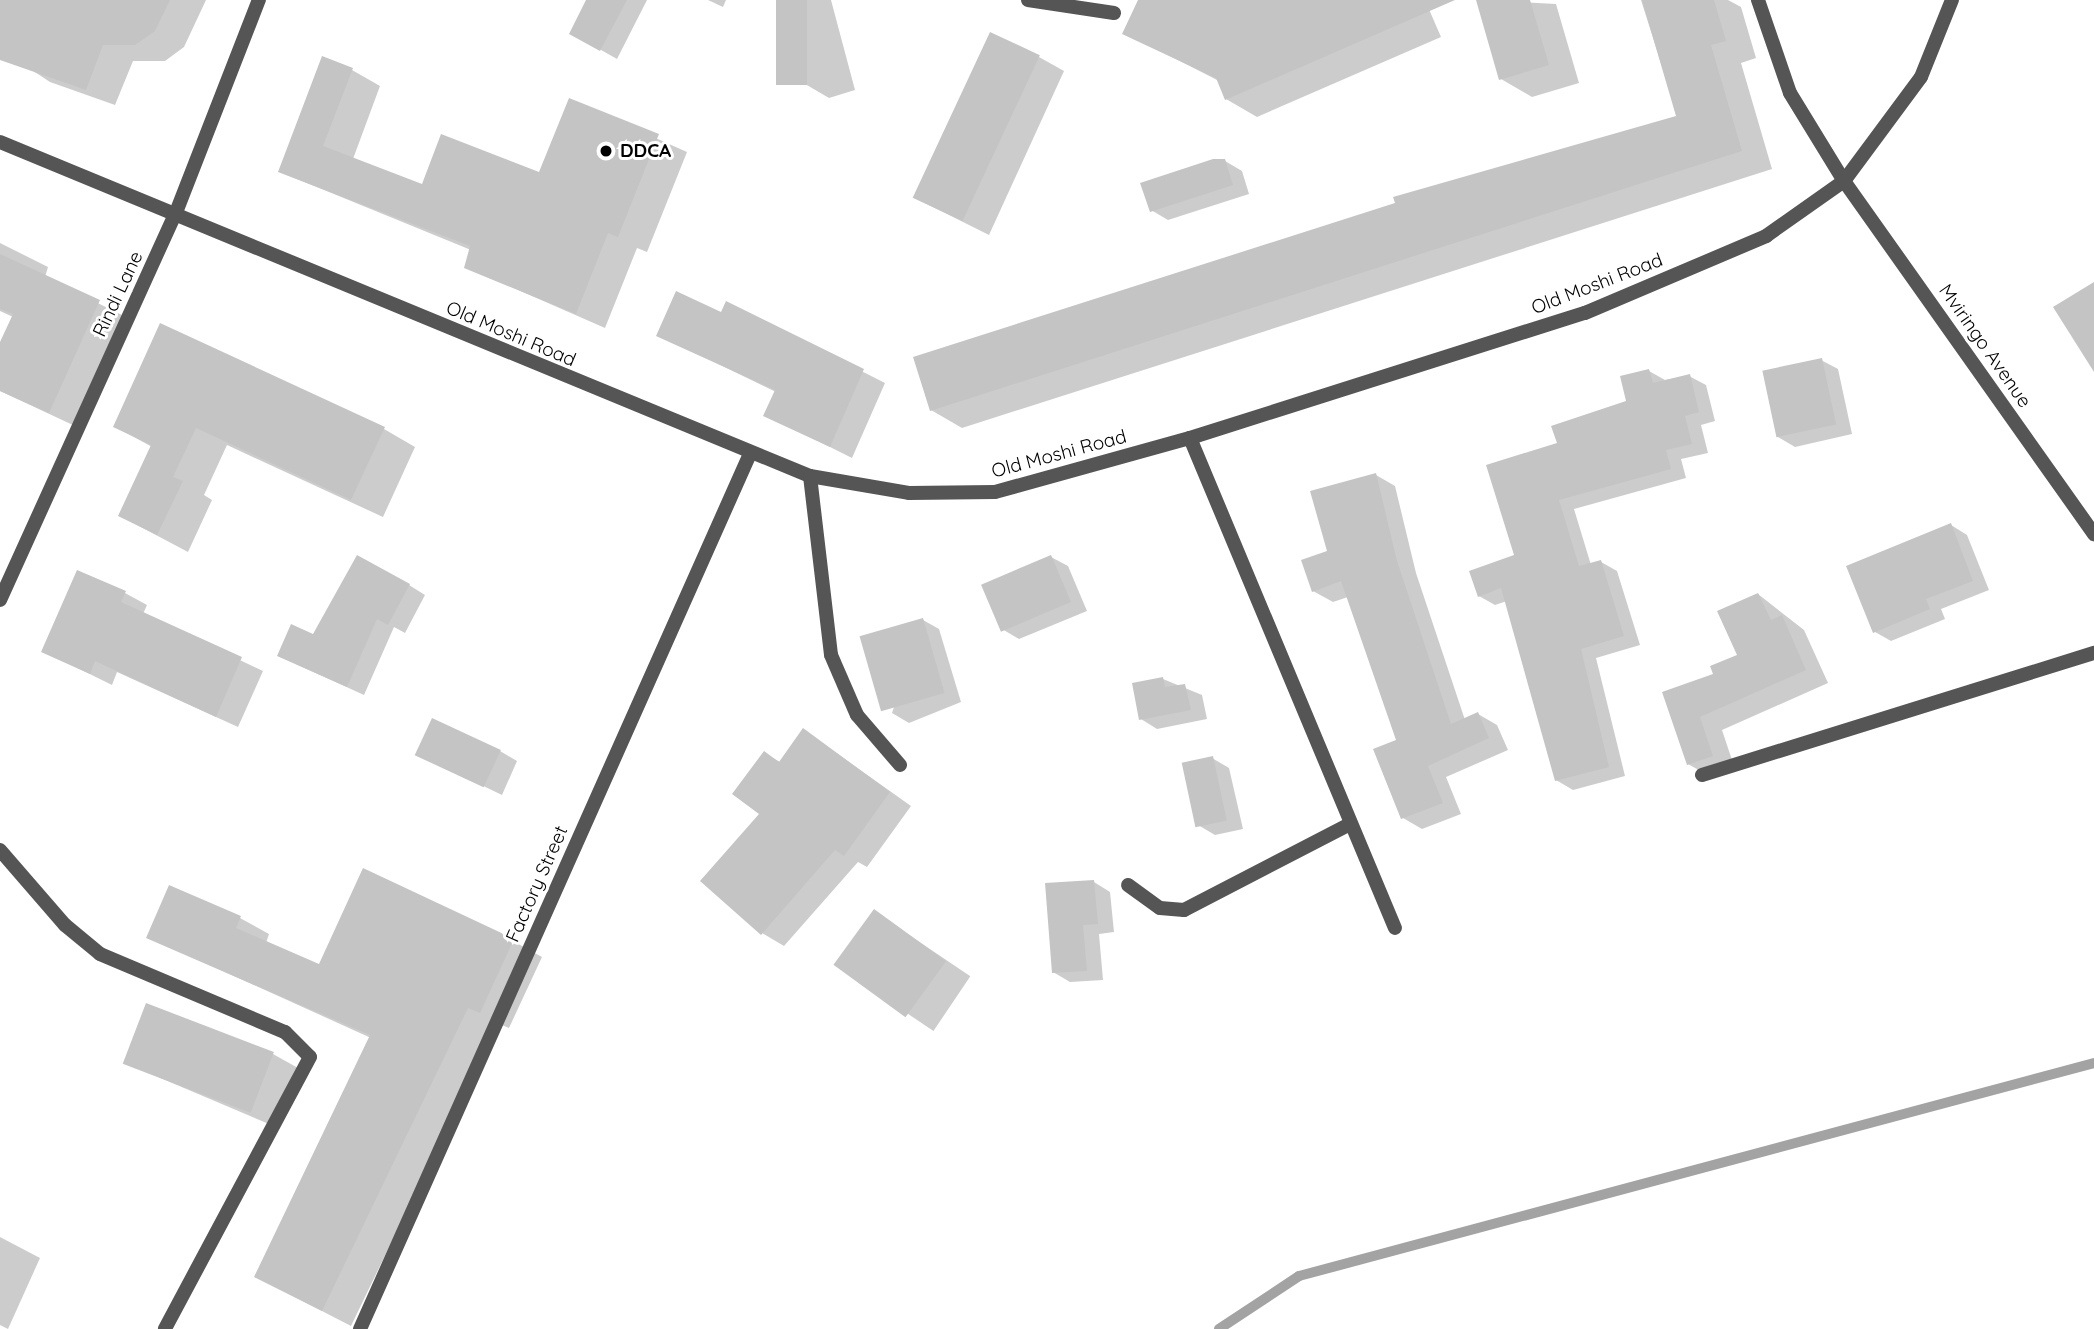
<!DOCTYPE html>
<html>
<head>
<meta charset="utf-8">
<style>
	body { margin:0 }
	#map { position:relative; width:2094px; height:1329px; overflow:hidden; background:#fff; font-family:Quicksand,sans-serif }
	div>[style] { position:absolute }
	.shadow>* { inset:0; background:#0003; transform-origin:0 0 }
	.stream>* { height:10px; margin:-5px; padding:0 5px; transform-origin:5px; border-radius:5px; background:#a3a3a3 }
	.building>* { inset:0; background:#c4c4c4; transform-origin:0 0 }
	.lane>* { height:14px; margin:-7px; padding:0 7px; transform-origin:7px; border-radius:7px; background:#555 }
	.street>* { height:14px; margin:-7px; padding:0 7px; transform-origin:7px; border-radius:7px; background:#555 }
	.dots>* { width:19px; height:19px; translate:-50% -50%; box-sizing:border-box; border:4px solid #fff; border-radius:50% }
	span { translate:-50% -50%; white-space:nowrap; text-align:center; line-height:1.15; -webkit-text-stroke:6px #fff; paint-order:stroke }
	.poi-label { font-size:19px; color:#000; font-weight:700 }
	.left { translate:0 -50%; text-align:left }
	.street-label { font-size:19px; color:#000 }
</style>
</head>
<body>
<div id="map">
	<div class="shadow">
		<div style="clip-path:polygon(0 0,206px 0,184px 47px,165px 61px,133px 61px,115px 105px,50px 82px,0 49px)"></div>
		<div style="clip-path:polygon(588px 0,647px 0,617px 59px,571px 33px)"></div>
		<div style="clip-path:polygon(708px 0,726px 0,723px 7px)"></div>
		<div style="clip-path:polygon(778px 0,831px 0,855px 90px,829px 98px,800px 81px)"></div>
		<div style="clip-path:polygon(1140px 0,1450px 0,1428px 7px,1441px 37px,1257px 117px,1226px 99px,1219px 81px,1125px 33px)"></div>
		<div style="clip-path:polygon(1478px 0,1556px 4px,1579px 83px,1532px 97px,1501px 79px)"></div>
		<div style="clip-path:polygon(1641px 0,1728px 0,1741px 7px,1756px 58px,1741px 63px,1772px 169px,962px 428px,931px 410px,1678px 117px)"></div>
		<div style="clip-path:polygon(1039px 57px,1064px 71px,989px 235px,915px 198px)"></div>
		<div style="clip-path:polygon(352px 70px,380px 86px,353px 159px,423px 186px,540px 174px,570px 100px,687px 152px,647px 252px,637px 248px,605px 328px,466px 267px,471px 250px,280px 172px)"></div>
		<div style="clip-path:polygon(1225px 161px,1242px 171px,1249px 194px,1168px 220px,1151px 210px)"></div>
		<div style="clip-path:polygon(0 243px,48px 267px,45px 277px,124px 316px,75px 426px,0 391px,0 346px,13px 317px,0 311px)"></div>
		<div style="clip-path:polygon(727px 303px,885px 383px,852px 458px,766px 415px,776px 392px,659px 335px,722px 314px)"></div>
		<div style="clip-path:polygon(1821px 360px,1838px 369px,1852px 434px,1795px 447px,1778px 437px)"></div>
		<div style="clip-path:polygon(1649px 371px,1665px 380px,1689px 376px,1706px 385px,1715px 421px,1701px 425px,1708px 453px,1681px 459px,1686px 478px,1574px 509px,1591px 565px,1601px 562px,1617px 571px,1640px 645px,1596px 658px,1625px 776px,1573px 790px,1556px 780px,1507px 601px,1495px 605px,1479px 596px,1516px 556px,1559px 444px,1628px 402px)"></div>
		<div style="clip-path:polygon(116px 427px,384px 429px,415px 447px,383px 517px,227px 445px,204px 495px,212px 500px,188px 552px,120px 516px,152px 447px)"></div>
		<div style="clip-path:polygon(1376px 475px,1395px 486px,1416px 573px,1465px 720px,1478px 714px,1497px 725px,1508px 750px,1446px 777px,1461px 814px,1422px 829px,1403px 818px,1398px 741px,1348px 597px,1333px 602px,1313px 591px,1329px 552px)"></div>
		<div style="clip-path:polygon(1951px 525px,1967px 535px,1989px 590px,1941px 609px,1945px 619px,1891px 641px,1875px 632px)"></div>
		<div style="clip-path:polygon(1051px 557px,1068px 566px,1087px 611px,1019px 639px,1002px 629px)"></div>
		<div style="clip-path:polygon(409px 585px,425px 595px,405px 633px,394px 627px,364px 695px,296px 664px,314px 636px)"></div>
		<div style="clip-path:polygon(125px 593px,147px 605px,143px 614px,263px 671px,238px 727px,117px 672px,112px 685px,43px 651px)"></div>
		<div style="clip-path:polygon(1758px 594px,1804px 630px,1828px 683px,1722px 730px,1735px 769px,1711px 777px,1688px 764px,1665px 693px,1716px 676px,1739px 656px)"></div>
		<div style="clip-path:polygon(923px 620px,939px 629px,961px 702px,909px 723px,892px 713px)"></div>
		<div style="clip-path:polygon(1163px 679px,1202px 695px,1207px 719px,1157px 729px,1141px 719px)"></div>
		<div style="clip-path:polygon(804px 730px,911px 806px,867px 867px,858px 862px,784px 946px,762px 933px,764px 753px,780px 762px)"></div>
		<div style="clip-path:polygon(500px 751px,517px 761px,502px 795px,417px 754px)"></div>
		<div style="clip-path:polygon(1212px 758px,1229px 768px,1243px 829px,1215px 835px,1198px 825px)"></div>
		<div style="clip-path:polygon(1094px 882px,1110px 892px,1114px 932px,1099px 934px,1103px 980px,1070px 982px,1053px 972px)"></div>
		<div style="clip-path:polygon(170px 887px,240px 918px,269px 934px,266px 943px,320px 966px,513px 941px,542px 957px,509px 1028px,497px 1023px,351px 1326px,256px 1277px,371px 1038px,148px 937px)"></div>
		<div style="left:875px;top:912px;width:115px;height:66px;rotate:34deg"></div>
		<div style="clip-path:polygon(273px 1054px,298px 1068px,276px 1127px,125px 1063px)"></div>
		<div style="clip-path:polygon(0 1237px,40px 1258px,8px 1329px,0 1325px)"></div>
	</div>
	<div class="stream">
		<div style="left:1219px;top:1329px;width:96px;rotate:-33.5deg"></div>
		<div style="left:1299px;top:1276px;width:823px;rotate:-15deg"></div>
	</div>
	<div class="building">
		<div style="clip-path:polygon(0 0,170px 0,155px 31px,135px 45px,103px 45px,86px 90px,0 60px)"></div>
		<div style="clip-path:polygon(586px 0,627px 0,600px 51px,569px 34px)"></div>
		<div style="left:776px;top:0;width:31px;height:85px"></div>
		<div style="clip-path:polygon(1138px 0,1455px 0,1225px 100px,1216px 78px,1122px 34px)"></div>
		<div style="clip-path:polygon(1476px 0,1530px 0,1549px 65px,1499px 80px)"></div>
		<div style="clip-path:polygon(1642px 0,1714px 0,1726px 41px,1711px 45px,1742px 151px,930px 411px,913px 357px,1395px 203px,1393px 197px,1676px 116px)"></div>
		<div style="left:990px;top:32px;width:55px;height:183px;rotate:25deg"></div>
		<div style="clip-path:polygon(322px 56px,353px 68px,323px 146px,422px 184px,441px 134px,539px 172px,569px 98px,659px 134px,618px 237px,608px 233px,576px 314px,464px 268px,470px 246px,278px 172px)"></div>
		<div style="clip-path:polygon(1213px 159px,1225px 159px,1233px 185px,1150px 212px,1140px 183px)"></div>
		<div style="clip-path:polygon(0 254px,100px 300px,49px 413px,0 391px,0 342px,13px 314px,0 309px)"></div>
		<div style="clip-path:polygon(2094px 282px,2094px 372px,2053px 307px)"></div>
		<div style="clip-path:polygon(676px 291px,721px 312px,726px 301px,864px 369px,830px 447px,763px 416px,775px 390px,656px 336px)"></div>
		<div style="clip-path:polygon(160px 323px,385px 427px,351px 500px,196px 428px,173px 477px,183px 481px,157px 535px,118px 516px,151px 445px,113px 427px)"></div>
		<div style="left:1822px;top:358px;width:68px;height:61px;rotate:78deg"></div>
		<div style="clip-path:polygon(1649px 369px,1653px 383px,1690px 374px,1699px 412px,1685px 416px,1692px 444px,1666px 450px,1671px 469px,1559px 500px,1579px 566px,1601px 560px,1624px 636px,1581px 649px,1609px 767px,1555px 781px,1501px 588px,1478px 597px,1469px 571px,1514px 555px,1486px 465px,1557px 443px,1551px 426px,1626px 401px,1620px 376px)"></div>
		<div style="clip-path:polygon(1376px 473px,1397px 561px,1451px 724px,1478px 712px,1489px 738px,1428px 766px,1443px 803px,1401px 819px,1373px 749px,1396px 740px,1341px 581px,1312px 592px,1301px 560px,1327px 551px,1310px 491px)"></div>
		<div style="clip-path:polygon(1951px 523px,1973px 581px,1926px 599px,1930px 609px,1873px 633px,1846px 566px)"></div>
		<div style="clip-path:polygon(357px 555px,410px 584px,388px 625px,377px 619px,347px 687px,277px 656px,291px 624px,313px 634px)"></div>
		<div style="left:1051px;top:555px;width:51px;height:76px;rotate:67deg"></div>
		<div style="clip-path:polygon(77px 570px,126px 591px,121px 602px,242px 657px,216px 717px,95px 661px,90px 674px,41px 652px)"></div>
		<div style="clip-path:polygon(1758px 593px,1771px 620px,1782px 615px,1806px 670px,1700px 717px,1713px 756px,1687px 765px,1662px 692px,1713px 674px,1710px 666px,1737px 655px,1717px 611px)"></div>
		<div style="left:923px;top:618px;width:78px;height:66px;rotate:74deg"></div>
		<div style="clip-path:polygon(1163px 677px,1165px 687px,1185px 684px,1191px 710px,1139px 720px,1132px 683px)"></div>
		<div style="left:432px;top:718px;width:76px;height:41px;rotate:25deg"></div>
		<div style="clip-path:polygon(803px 728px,890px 792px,844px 856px,835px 850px,761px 935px,700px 881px,759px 814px,732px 794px,764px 751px,779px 762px)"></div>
		<div style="left:1213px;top:756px;width:66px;height:32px;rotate:78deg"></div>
		<div style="clip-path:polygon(363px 868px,514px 939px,480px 1013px,468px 1008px,322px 1311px,254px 1277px,370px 1035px,146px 938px,169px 885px,241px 916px,236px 928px,319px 964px)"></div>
		<div style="clip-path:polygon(1094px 880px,1098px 924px,1083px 925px,1087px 971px,1052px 973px,1045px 883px)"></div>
		<div style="left:874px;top:909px;width:89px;height:69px;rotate:36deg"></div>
		<div style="left:146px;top:1003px;width:137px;height:65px;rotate:21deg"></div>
	</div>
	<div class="lane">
		<div style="left:1028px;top:0;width:87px;rotate:8.6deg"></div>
		<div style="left:1758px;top:0;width:98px;rotate:71deg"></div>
		<div style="left:1790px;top:93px;width:103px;rotate:58.5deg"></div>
	</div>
	<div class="street">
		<div style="left:0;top:142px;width:876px;rotate:22.41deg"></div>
		<div style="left:810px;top:476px;width:100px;rotate:9.7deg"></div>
		<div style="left:909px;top:493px;width:86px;rotate:-0.7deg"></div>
		<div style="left:995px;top:492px;width:202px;rotate:-15.5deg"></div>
		<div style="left:1190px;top:438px;width:414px;rotate:-17.6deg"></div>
		<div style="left:1585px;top:313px;width:197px;rotate:-23deg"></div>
		<div style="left:1766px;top:236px;width:95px;rotate:-35.2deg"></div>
		<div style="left:1844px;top:181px;width:129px;rotate:-53.5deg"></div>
		<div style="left:1921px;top:77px;width:83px;rotate:-68.1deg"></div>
		<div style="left:1844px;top:181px;width:433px;rotate:54.7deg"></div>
		<div style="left:1190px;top:438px;width:531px;rotate:67.3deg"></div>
		<div style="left:810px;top:476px;width:180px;rotate:83.3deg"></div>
		<div style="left:831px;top:655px;width:65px;rotate:66.6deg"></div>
		<div style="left:857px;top:715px;width:66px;rotate:49.3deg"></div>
		<div style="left:0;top:600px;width:423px;rotate:-65.6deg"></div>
		<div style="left:175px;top:215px;width:231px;rotate:-68.7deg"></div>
		<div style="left:1702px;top:775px;width:411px;rotate:-17.3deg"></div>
		<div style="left:0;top:850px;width:99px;rotate:49.1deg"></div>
		<div style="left:65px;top:925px;width:45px;rotate:39.6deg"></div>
		<div style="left:100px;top:954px;width:201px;rotate:22.9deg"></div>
		<div style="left:285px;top:1032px;width:35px;rotate:45deg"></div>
		<div style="left:310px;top:1057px;width:308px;rotate:118.1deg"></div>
		<div style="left:1128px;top:885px;width:39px;rotate:36deg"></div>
		<div style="left:1160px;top:908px;width:24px;rotate:5deg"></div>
		<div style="left:1184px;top:910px;width:187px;rotate:-27.4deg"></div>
		<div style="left:360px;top:1329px;width:958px;rotate:-65.98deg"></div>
	</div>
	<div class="dots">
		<div style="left:606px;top:151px;background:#000"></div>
	</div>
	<div class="poi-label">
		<span class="left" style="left:620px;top:151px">DDCA</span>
	</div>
	<div class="street-label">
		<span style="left:1597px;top:284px;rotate:-21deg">Old Moshi Road</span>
		<span style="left:118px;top:294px;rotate:-65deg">Rindi Lane</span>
		<span style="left:511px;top:334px;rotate:23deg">Old Moshi Road</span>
		<span style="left:1985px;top:346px;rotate:55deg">Mviringo Avenue</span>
		<span style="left:1059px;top:454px;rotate:-15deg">Old Moshi Road</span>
		<span style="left:537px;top:884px;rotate:-66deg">Factory Street</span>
	</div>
</div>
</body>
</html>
